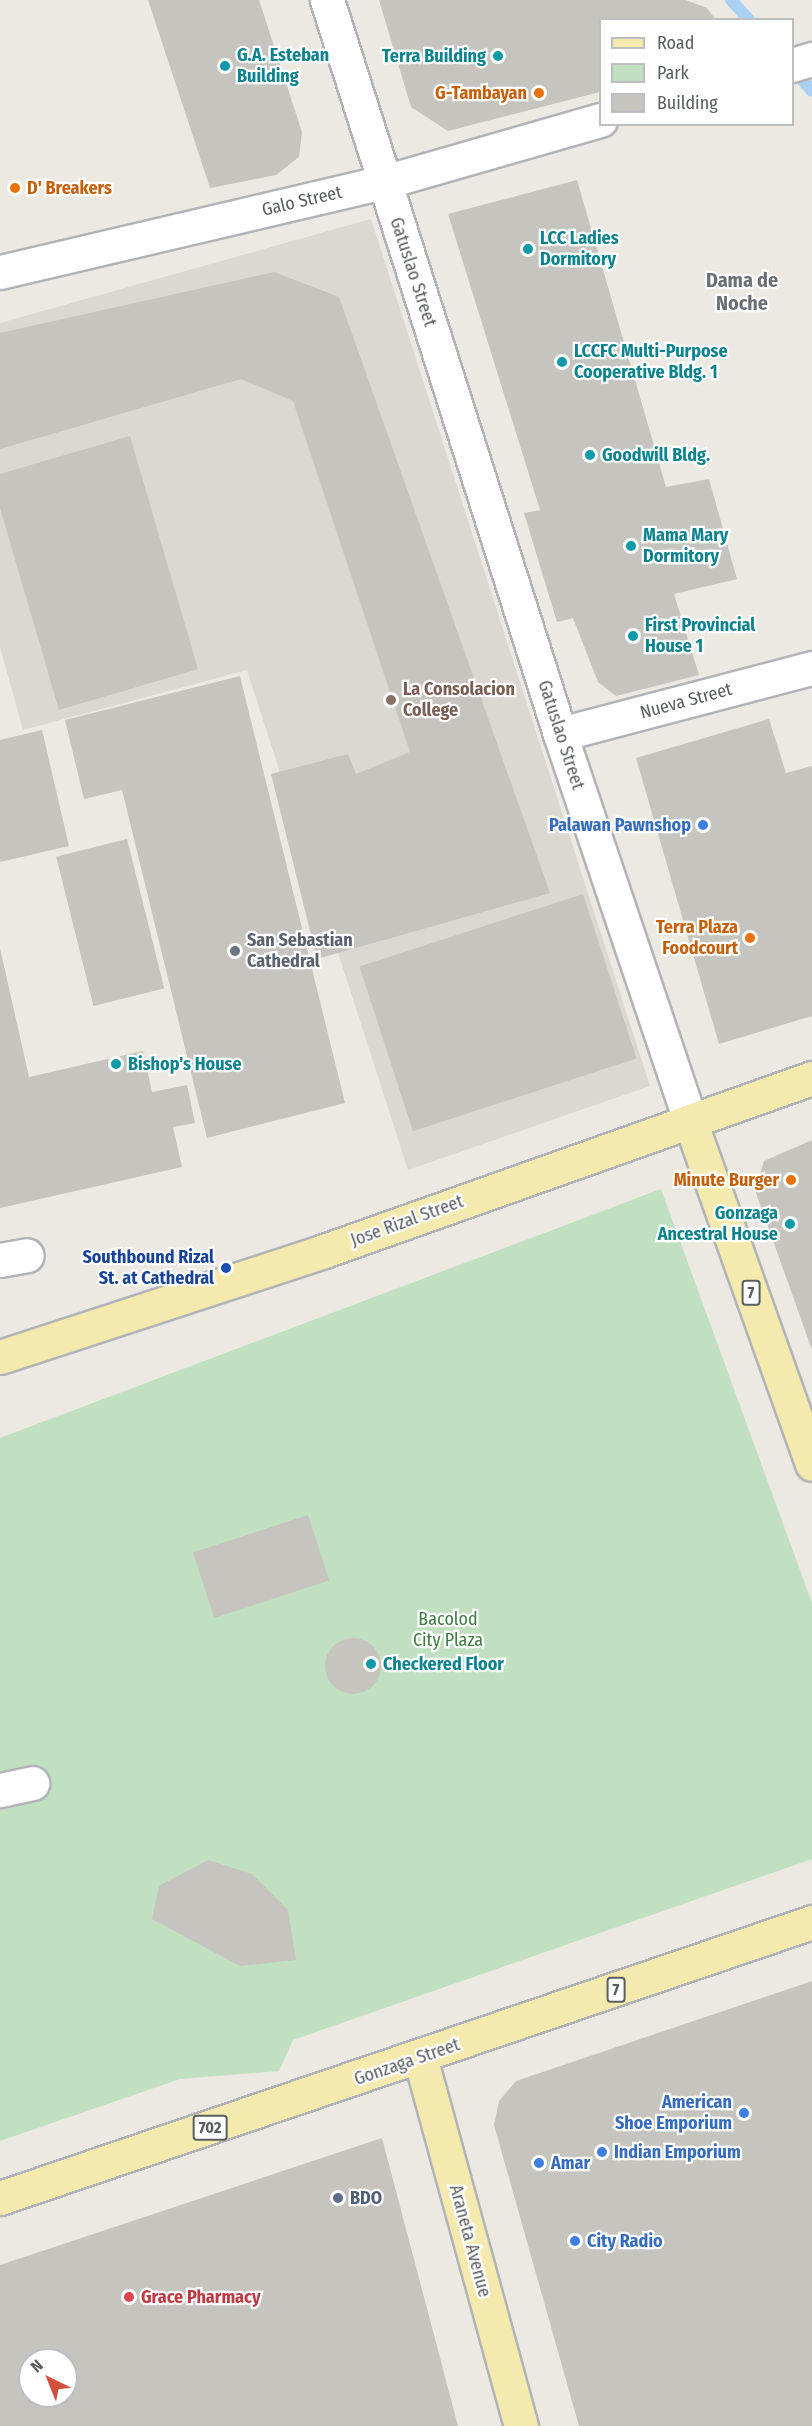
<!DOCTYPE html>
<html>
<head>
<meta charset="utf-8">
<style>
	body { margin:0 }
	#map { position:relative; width:812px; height:2426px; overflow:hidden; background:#ebe9e1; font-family:"Fira Sans Condensed",sans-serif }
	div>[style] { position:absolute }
	.education>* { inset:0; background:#dad8d0 }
	.green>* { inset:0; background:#c0e0c1 }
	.stream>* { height:12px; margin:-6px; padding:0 6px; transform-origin:6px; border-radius:6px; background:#a8d1f4 }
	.building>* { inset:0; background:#c6c4be; transform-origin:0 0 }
	.round { border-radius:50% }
	.roads { filter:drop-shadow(2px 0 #b2b3b7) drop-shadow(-2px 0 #b2b3b7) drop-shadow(0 2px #b2b3b7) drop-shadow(0 -2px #b2b3b7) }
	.minor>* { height:33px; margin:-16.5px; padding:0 16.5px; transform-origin:16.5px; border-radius:16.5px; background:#fff }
	.major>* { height:33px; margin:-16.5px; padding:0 16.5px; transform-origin:16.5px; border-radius:16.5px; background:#f4eaad }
	.dots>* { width:16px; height:16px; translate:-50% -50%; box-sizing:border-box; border:3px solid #fff; border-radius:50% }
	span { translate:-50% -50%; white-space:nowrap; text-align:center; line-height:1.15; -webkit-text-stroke:4.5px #fff; paint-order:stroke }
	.shield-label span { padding:2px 4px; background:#fff; border:2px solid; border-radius:4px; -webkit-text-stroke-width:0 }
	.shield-label { font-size:16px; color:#5a5d60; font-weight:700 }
	.culture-label { font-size:18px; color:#0d838f; font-weight:700 }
	.left { translate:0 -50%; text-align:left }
	.right { translate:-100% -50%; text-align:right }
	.food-label { font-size:18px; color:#c56008; font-weight:700 }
	.street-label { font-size:18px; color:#5a5d60 }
	.education-label { font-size:18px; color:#785e54; font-weight:700 }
	.shop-label { font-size:18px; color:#366cbe; font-weight:700 }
	.worship-label { font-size:18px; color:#5b616d; font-weight:700 }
	.transit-label { font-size:18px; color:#164399; font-weight:700 }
	.park-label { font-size:18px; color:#3e7b42 }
	.service-label { font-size:18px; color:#4e5e75; font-weight:700 }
	.health-label { font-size:18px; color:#be3a42; font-weight:700 }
	.neighbourhood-label { font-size:20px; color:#6b6e72; font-weight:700 }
	.legend { position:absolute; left:599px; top:18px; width:195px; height:108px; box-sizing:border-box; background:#fff; border:2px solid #bdbebf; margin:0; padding:8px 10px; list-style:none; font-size:18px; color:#5a5d60 }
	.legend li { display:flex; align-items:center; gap:12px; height:30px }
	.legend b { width:30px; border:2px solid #bdbebf }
	.north { position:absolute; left:18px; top:2348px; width:60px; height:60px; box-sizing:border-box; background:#fff; border:2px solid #bdbebf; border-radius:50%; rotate:317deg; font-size:16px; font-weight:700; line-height:24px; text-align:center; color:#5a5d60 }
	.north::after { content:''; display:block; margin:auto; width:21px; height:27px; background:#d34e3f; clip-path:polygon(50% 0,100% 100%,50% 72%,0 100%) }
</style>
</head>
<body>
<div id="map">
	<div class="education">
		<div style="clip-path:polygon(371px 219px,650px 1086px,408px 1170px,247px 670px,23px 730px,0 647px,0 323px)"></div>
	</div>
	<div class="green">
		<div style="clip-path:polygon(661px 1189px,812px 1603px,812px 1859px,293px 2040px,279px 2071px,180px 2079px,0 2141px,0 1438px)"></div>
	</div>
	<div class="stream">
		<div style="left:731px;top:0;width:27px;rotate:48deg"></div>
		<div style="left:792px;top:68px;width:30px;rotate:49deg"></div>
	</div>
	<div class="building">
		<div style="clip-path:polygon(148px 0,259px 0,302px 132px,299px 157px,276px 175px,210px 188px)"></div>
		<div style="clip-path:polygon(379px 0,686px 0,707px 8px,716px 20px,600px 20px,600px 92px,448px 131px,411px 107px)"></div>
		<div style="clip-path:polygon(577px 180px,666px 487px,709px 479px,737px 579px,674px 594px,699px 675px,616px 696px,598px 682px,573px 618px,557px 622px,524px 513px,540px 510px,448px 214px)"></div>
		<div style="clip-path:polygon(274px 272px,339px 297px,550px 893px,317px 959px,271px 774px,348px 754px,356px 774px,410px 752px,293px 401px,241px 379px,0 449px,0 333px)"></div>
		<div style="clip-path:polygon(130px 436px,198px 669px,59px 710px,0 508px,0 474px)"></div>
		<div style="clip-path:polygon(240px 676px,345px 1103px,207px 1138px,122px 790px,84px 799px,65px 720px)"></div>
		<div style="clip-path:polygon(769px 719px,786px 773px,812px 766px,812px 1016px,719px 1044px,636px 758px)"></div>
		<div style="clip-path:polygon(42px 730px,69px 846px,0 862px,0 740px)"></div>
		<div style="left:127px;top:839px;width:154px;height:73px;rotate:76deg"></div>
		<div style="left:583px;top:894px;width:173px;height:235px;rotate:72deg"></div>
		<div style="clip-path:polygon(0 948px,29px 1077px,143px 1051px,152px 1092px,187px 1085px,195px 1123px,173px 1127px,182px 1167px,0 1208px)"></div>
		<div style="clip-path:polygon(812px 1140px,812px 1350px,755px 1190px,764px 1161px)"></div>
		<div style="left:308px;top:1515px;width:69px;height:121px;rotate:72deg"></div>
		<div class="round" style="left:325px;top:1638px;width:56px;height:56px"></div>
		<div style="clip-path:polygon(208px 1860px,252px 1874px,288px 1910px,296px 1960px,240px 1966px,152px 1919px,159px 1886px)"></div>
		<div style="clip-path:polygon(812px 1981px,812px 2426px,579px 2426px,494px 2125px,499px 2101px,516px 2081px)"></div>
		<div style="clip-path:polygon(evenodd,382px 2138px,458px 2426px,0 2426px,0 2265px,382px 2138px,30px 2360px,66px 2360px,66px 2396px,30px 2396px,30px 2360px)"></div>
	</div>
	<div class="roads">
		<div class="minor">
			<div style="left:327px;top:0;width:770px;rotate:72.39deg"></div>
			<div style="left:560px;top:734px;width:408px;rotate:71.4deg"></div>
			<div style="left:792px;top:65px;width:21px;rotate:-17deg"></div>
			<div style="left:0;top:272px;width:394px;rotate:-13.2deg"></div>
			<div style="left:384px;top:182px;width:225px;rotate:-16deg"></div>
			<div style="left:560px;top:734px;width:260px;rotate:-14.7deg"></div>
			<div style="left:0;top:1260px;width:27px;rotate:-10deg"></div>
			<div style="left:0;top:1790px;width:33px;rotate:-12deg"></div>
		</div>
		<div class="major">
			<div style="left:690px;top:1121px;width:364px;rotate:70.4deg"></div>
			<div style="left:0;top:1357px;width:341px;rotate:-18.1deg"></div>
			<div style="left:324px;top:1251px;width:518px;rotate:-19.52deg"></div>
			<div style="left:420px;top:2057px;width:383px;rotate:74.7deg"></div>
			<div style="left:0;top:2198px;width:858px;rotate:-18.77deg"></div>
		</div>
	</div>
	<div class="dots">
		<div style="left:498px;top:56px;background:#0f9aa8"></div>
		<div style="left:225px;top:66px;background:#0f9aa8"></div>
		<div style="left:539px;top:93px;background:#e8710a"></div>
		<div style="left:15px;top:188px;background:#e8710a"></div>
		<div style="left:528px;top:249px;background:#0f9aa8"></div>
		<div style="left:562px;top:362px;background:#0f9aa8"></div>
		<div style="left:590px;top:455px;background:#0f9aa8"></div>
		<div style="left:631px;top:546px;background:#0f9aa8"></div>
		<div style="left:633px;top:636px;background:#0f9aa8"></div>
		<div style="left:391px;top:700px;background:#8d6e63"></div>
		<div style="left:703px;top:825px;background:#3f7fe0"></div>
		<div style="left:750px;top:938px;background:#e8710a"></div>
		<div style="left:235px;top:951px;background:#6b7280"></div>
		<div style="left:116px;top:1064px;background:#0f9aa8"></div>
		<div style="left:791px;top:1180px;background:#e8710a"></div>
		<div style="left:790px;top:1224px;background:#0f9aa8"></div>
		<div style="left:226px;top:1268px;background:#1a4fb4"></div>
		<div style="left:371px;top:1664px;background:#0f9aa8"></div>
		<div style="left:744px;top:2113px;background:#3f7fe0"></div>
		<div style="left:602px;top:2152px;background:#3f7fe0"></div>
		<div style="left:539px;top:2163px;background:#3f7fe0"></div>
		<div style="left:338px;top:2198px;background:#5c6f8a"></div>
		<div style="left:575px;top:2241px;background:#3f7fe0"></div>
		<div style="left:129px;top:2297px;background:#e0444e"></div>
	</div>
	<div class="shield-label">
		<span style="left:751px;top:1293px">7</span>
		<span style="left:616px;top:1990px">7</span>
		<span style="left:210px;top:2128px">702</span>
	</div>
	<div class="culture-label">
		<span class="left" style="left:237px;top:66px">G.A. Esteban<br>Building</span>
		<span class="right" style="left:486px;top:56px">Terra Building</span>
		<span class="left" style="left:540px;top:249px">LCC Ladies<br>Dormitory</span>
		<span class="left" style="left:574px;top:362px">LCCFC Multi-Purpose<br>Cooperative Bldg. 1</span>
		<span class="left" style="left:602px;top:455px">Goodwill Bldg.</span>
		<span class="left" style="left:643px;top:546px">Mama Mary<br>Dormitory</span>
		<span class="left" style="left:645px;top:636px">First Provincial<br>House 1</span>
		<span class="left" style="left:128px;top:1064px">Bishop's House</span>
		<span class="right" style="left:778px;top:1224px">Gonzaga<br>Ancestral House</span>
		<span class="left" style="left:383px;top:1664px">Checkered Floor</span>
	</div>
	<div class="food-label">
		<span class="right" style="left:527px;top:93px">G-Tambayan</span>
		<span class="left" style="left:27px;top:188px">D' Breakers</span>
		<span class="right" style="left:738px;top:938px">Terra Plaza<br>Foodcourt</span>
		<span class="right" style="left:779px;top:1180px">Minute Burger</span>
	</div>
	<div class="street-label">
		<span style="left:302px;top:201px;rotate:-13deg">Galo Street</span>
		<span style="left:413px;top:272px;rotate:72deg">Gatuslao Street</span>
		<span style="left:686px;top:701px;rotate:-15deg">Nueva Street</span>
		<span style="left:561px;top:735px;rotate:72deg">Gatuslao Street</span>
		<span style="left:407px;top:1221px;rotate:-20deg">Jose Rizal Street</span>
		<span style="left:407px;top:2062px;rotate:-19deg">Gonzaga Street</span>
		<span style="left:470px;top:2241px;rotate:75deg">Araneta Avenue</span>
	</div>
	<div class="education-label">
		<span class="left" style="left:403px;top:700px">La Consolacion<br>College</span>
	</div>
	<div class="shop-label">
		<span class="right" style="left:691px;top:825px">Palawan Pawnshop</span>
		<span class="right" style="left:732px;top:2113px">American<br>Shoe Emporium</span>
		<span class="left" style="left:614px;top:2152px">Indian Emporium</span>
		<span class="left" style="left:551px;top:2163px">Amar</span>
		<span class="left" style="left:587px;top:2241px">City Radio</span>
	</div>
	<div class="worship-label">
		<span class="left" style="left:247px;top:951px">San Sebastian<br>Cathedral</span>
	</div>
	<div class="transit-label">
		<span class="right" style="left:214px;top:1268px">Southbound Rizal<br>St. at Cathedral</span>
	</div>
	<div class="park-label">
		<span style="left:448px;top:1630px">Bacolod<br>City Plaza</span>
	</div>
	<div class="service-label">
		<span class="left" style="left:350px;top:2198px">BDO</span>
	</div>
	<div class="health-label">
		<span class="left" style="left:141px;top:2297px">Grace Pharmacy</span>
	</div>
	<div class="neighbourhood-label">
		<span style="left:742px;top:292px">Dama de<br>Noche</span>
	</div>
	<ul class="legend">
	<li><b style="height:8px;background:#f4eaad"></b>Road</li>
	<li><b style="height:16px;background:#c0e0c1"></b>Park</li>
	<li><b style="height:16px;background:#c6c4be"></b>Building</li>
	</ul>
	<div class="north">N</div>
</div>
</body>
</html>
